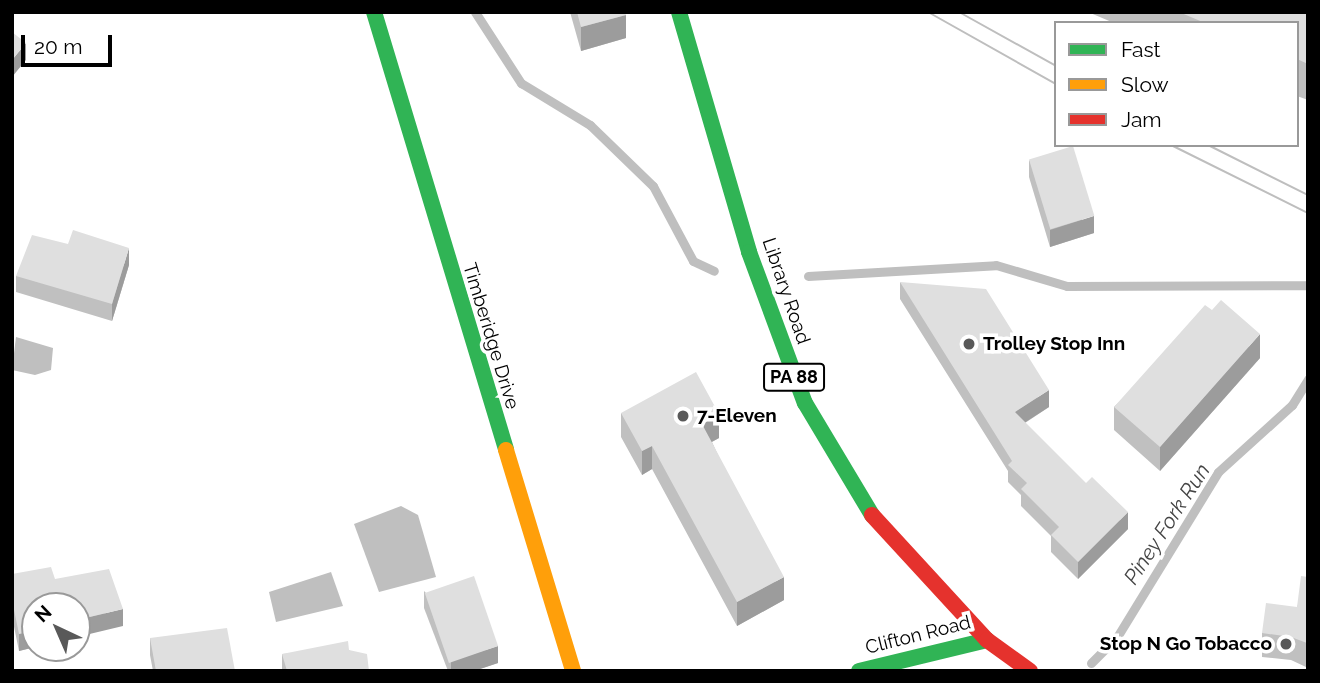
<!DOCTYPE html>
<html>
<head>
<meta charset="utf-8">
<style>
	body { margin:0 }
	#map { position:relative; width:1320px; height:683px; overflow:hidden; background:#fff; font-family:Raleway,sans-serif }
	div>[style] { position:absolute }
	.water>* { inset:0; background:#bfbfbf }
	.stream>* { height:9px; margin:-4.5px; padding:0 4.5px; transform-origin:4.5px; border-radius:4.5px; background:#bfbfbf }
	.fast>* { height:16px; margin:-8px; padding:0 8px; transform-origin:8px; border-radius:8px; background:#30b455 }
	.slow>* { height:16px; margin:-8px; padding:0 8px; transform-origin:8px; border-radius:8px; background:#ff9f0a }
	.jam>* { height:16px; margin:-8px; padding:0 8px; transform-origin:8px; border-radius:8px; background:#e5322d }
	.tram>* { height:2px; margin:-1px; padding:0 1px; transform-origin:1px; border-radius:1px; background:#bebebe }
	.wall>* { inset:0; background:#c0c0c0 }
	.shaded-wall>* { inset:0; background:#9c9c9c }
	.building>* { inset:0; background:#dfdfdf; transform-origin:0 0 }
	.dots>* { width:19px; height:19px; translate:-50% -50%; box-sizing:border-box; border:4px solid #fff; border-radius:50% }
	span { translate:-50% -50%; white-space:nowrap; text-align:center; line-height:1.15; -webkit-text-stroke:7px #fff; paint-order:stroke }
	.shield-label span { padding:2px 5px; background:#fff; border:2px solid; border-radius:5px; -webkit-text-stroke-width:0 }
	.shield-label { font-size:18px; color:#000; font-weight:700 }
	.street-label { font-size:19px; color:#000 }
	.poi-label { font-size:19px; color:#000; font-weight:700 }
	.left { translate:0 -50%; text-align:left }
	.right { translate:-100% -50%; text-align:right }
	.water-label { font-size:21px; color:#444; font-style:italic }
	.frame { position:absolute; inset:0; border:14px solid #000; pointer-events:none }
	.legend { position:absolute; left:1054px; top:21px; width:245px; height:126px; box-sizing:border-box; background:#fff; border:2px solid #999; margin:0; padding:9px 12px; list-style:none; font-size:21px; color:#000 }
	.legend li { display:flex; align-items:center; gap:14px; height:35px }
	.legend b { width:35px; border:2px solid #999 }
	.north { position:absolute; left:21px; top:592px; width:70px; height:70px; box-sizing:border-box; background:#fff; border:2px solid #999; border-radius:50%; rotate:316deg; font-size:19px; font-weight:700; line-height:28px; text-align:center; color:#000 }
	.north::after { content:''; display:block; margin:auto; width:24px; height:32px; background:#595959; clip-path:polygon(50% 0,100% 100%,50% 72%,0 100%) }
	.scale { position:absolute; left:21px; top:35px; width:91px; height:32px; box-sizing:border-box; border:4px solid #000; border-top:0; padding-left:9px; font-size:21px; line-height:24px; white-space:nowrap; color:#000; -webkit-text-stroke:5px #fff; paint-order:stroke }
</style>
</head>
<body>
<div id="map">
	<div class="water">
		<div style="clip-path:polygon(16px 337px,53px 348px,51px 370px,35px 375px,12px 370px)"></div>
		<div style="clip-path:polygon(401px 506px,418px 515px,436px 577px,379px 592px,354px 524px)"></div>
		<div style="clip-path:polygon(331px 572px,343px 606px,276px 622px,269px 592px)"></div>
	</div>
	<div class="stream">
		<div style="left:475px;top:12px;width:85px;rotate:57.1deg"></div>
		<div style="left:521px;top:83px;width:81px;rotate:31.3deg"></div>
		<div style="left:590px;top:125px;width:88px;rotate:44.1deg"></div>
		<div style="left:653px;top:186px;width:85px;rotate:61.9deg"></div>
		<div style="left:693px;top:261px;width:23px;rotate:25deg"></div>
		<div style="left:808px;top:276px;width:188px;rotate:-3.3deg"></div>
		<div style="left:996px;top:265px;width:74px;rotate:16.5deg"></div>
		<div style="left:1067px;top:286px;width:241px;rotate:-0.2deg"></div>
		<div style="left:1091px;top:663px;width:37px;rotate:-45deg"></div>
		<div style="left:1117px;top:637px;width:193px;rotate:-58.5deg"></div>
		<div style="left:1218px;top:472px;width:100px;rotate:-42.2deg"></div>
		<div style="left:1292px;top:405px;width:31px;rotate:-58deg"></div>
	</div>
	<div class="fast">
		<div style="left:374px;top:12px;width:457px;rotate:73.2deg"></div>
		<div style="left:679px;top:12px;width:250px;rotate:73.7deg"></div>
		<div style="left:749px;top:252px;width:161px;rotate:69.7deg"></div>
		<div style="left:805px;top:403px;width:131px;rotate:59.1deg"></div>
		<div style="left:859px;top:671px;width:132px;rotate:-13.6deg"></div>
	</div>
	<div class="slow">
		<div style="left:506px;top:450px;width:231px;rotate:73.1deg"></div>
	</div>
	<div class="jam">
		<div style="left:872px;top:515px;width:170px;rotate:47.4deg"></div>
		<div style="left:987px;top:640px;width:53px;rotate:35.8deg"></div>
	</div>
	<div class="tram">
		<div style="left:928px;top:12px;width:147px;rotate:29.4deg"></div>
		<div style="left:959px;top:12px;width:111px;rotate:29.1deg"></div>
		<div style="left:1171px;top:145px;width:153px;rotate:26.4deg"></div>
		<div style="left:1208px;top:145px;width:112px;rotate:26.6deg"></div>
	</div>
	<div class="wall">
		<div style="clip-path:polygon(570px 12px,625px 12px,626px 38px,581px 51px)"></div>
		<div style="clip-path:polygon(1088px 12px,1308px 12px,1308px 100px,1297px 96px,1297px 23px,1114px 23px)"></div>
		<div style="clip-path:polygon(1029px 160px,1094px 233px,1050px 247px,1029px 177px)"></div>
		<div style="clip-path:polygon(129px 265px,112px 321px,16px 292px,16px 276px)"></div>
		<div style="clip-path:polygon(900px 282px,1049px 407px,1025px 423px,1128px 529px,1078px 579px,1051px 552px,1051px 536px,1021px 506px,1021px 495px,1008px 482px,1008px 471px,900px 299px)"></div>
		<div style="clip-path:polygon(1212px 310px,1260px 358px,1160px 471px,1114px 430px,1114px 407px)"></div>
		<div style="clip-path:polygon(621px 413px,719px 438px,712px 442px,784px 600px,737px 626px,652px 469px,642px 475px,621px 437px)"></div>
		<div style="clip-path:polygon(12px 574px,55px 579px,123px 626px,35px 606px,35px 647px,19px 651px,12px 617px)"></div>
		<div style="clip-path:polygon(1308px 577px,1308px 671px,1306px 671px,1306px 667px,1291px 660px,1262px 657px,1262px 633px,1297px 607px)"></div>
		<div style="clip-path:polygon(424px 591px,498px 663px,474px 671px,448px 671px,424px 608px)"></div>
		<div style="clip-path:polygon(150px 638px,235px 671px,153px 671px,150px 655px)"></div>
		<div style="clip-path:polygon(349px 650px,369px 671px,282px 671px,282px 654px)"></div>
	</div>
	<div class="shaded-wall">
		<div style="clip-path:polygon(626px 15px,626px 38px,581px 51px,581px 27px)"></div>
		<div style="clip-path:polygon(26px 43px,26px 60px,12px 77px,12px 60px)"></div>
		<div style="clip-path:polygon(1094px 216px,1094px 233px,1050px 247px,1050px 230px)"></div>
		<div style="clip-path:polygon(129px 248px,129px 265px,112px 321px,112px 304px)"></div>
		<div style="clip-path:polygon(1260px 334px,1260px 358px,1160px 471px,1160px 447px)"></div>
		<div style="clip-path:polygon(1049px 390px,1049px 407px,1015px 429px,1015px 412px)"></div>
		<div style="clip-path:polygon(719px 414px,719px 438px,702px 447px,702px 424px)"></div>
		<div style="clip-path:polygon(652px 446px,652px 469px,642px 475px,642px 451px)"></div>
		<div style="clip-path:polygon(1128px 512px,1128px 529px,1078px 579px,1078px 562px)"></div>
		<div style="clip-path:polygon(784px 577px,784px 600px,737px 626px,737px 602px)"></div>
		<div style="clip-path:polygon(123px 609px,123px 626px,77px 637px,77px 620px)"></div>
		<div style="clip-path:polygon(35px 630px,35px 647px,19px 651px,19px 634px)"></div>
		<div style="clip-path:polygon(498px 646px,498px 663px,474px 671px,451px 671px,451px 661px)"></div>
	</div>
	<div class="building">
		<div style="clip-path:polygon(577px 12px,625px 12px,626px 15px,581px 27px)"></div>
		<div style="clip-path:polygon(1179px 12px,1308px 12px,1308px 64px,1297px 59px,1297px 23px,1205px 23px)"></div>
		<div style="clip-path:polygon(12px 32px,26px 43px,12px 60px)"></div>
		<div style="left:1073px;top:146px;width:73px;height:46px;rotate:73deg"></div>
		<div style="clip-path:polygon(73px 230px,129px 248px,112px 304px,16px 276px,32px 235px,68px 244px)"></div>
		<div style="clip-path:polygon(900px 282px,986px 289px,1049px 390px,1015px 412px,1086px 483px,1092px 477px,1128px 512px,1078px 562px,1051px 535px,1059px 527px,1021px 489px,1027px 483px,1008px 465px,1012px 461px)"></div>
		<div style="clip-path:polygon(1221px 300px,1260px 334px,1160px 447px,1114px 407px,1205px 305px,1212px 310px)"></div>
		<div style="clip-path:polygon(696px 372px,719px 414px,702px 424px,784px 577px,737px 602px,652px 446px,642px 451px,621px 413px)"></div>
		<div style="clip-path:polygon(51px 567px,55px 579px,109px 569px,123px 609px,77px 620px,77px 606px,35px 606px,35px 630px,19px 634px,12px 600px,12px 574px)"></div>
		<div style="left:474px;top:576px;width:74px;height:52px;rotate:71deg"></div>
		<div style="clip-path:polygon(1301px 576px,1308px 577px,1308px 651px,1306px 651px,1307px 643px,1291px 637px,1262px 633px,1266px 603px,1297px 607px)"></div>
		<div style="clip-path:polygon(227px 628px,235px 671px,156px 671px,150px 638px)"></div>
		<div style="clip-path:polygon(348px 641px,349px 650px,367px 654px,369px 671px,287px 671px,282px 654px)"></div>
	</div>
	<div class="dots">
		<div style="left:969px;top:344px;background:#595959"></div>
		<div style="left:683px;top:416px;background:#595959"></div>
		<div style="left:1286px;top:644px;background:#595959"></div>
	</div>
	<div class="shield-label">
		<span style="left:794px;top:377px">PA 88</span>
	</div>
	<div class="street-label">
		<span style="left:786px;top:291px;rotate:71deg">Library Road</span>
		<span style="left:491px;top:336px;rotate:73deg">Timberidge Drive</span>
		<span style="left:918px;top:635px;rotate:-14deg">Clifton Road</span>
	</div>
	<div class="poi-label">
		<span class="left" style="left:983px;top:344px">Trolley Stop Inn</span>
		<span class="left" style="left:697px;top:416px">7-Eleven</span>
		<span class="right" style="left:1272px;top:644px">Stop N Go Tobacco</span>
	</div>
	<div class="water-label">
		<span style="left:1167px;top:524px;rotate:-57deg">Piney Fork Run</span>
	</div>
	<div class="frame"></div>
	<ul class="legend">
	<li><b style="height:9px;background:#30b455"></b>Fast</li>
	<li><b style="height:9px;background:#ff9f0a"></b>Slow</li>
	<li><b style="height:9px;background:#e5322d"></b>Jam</li>
	</ul>
	<div class="north">N</div>
	<div class="scale">20 m</div>
</div>
</body>
</html>
